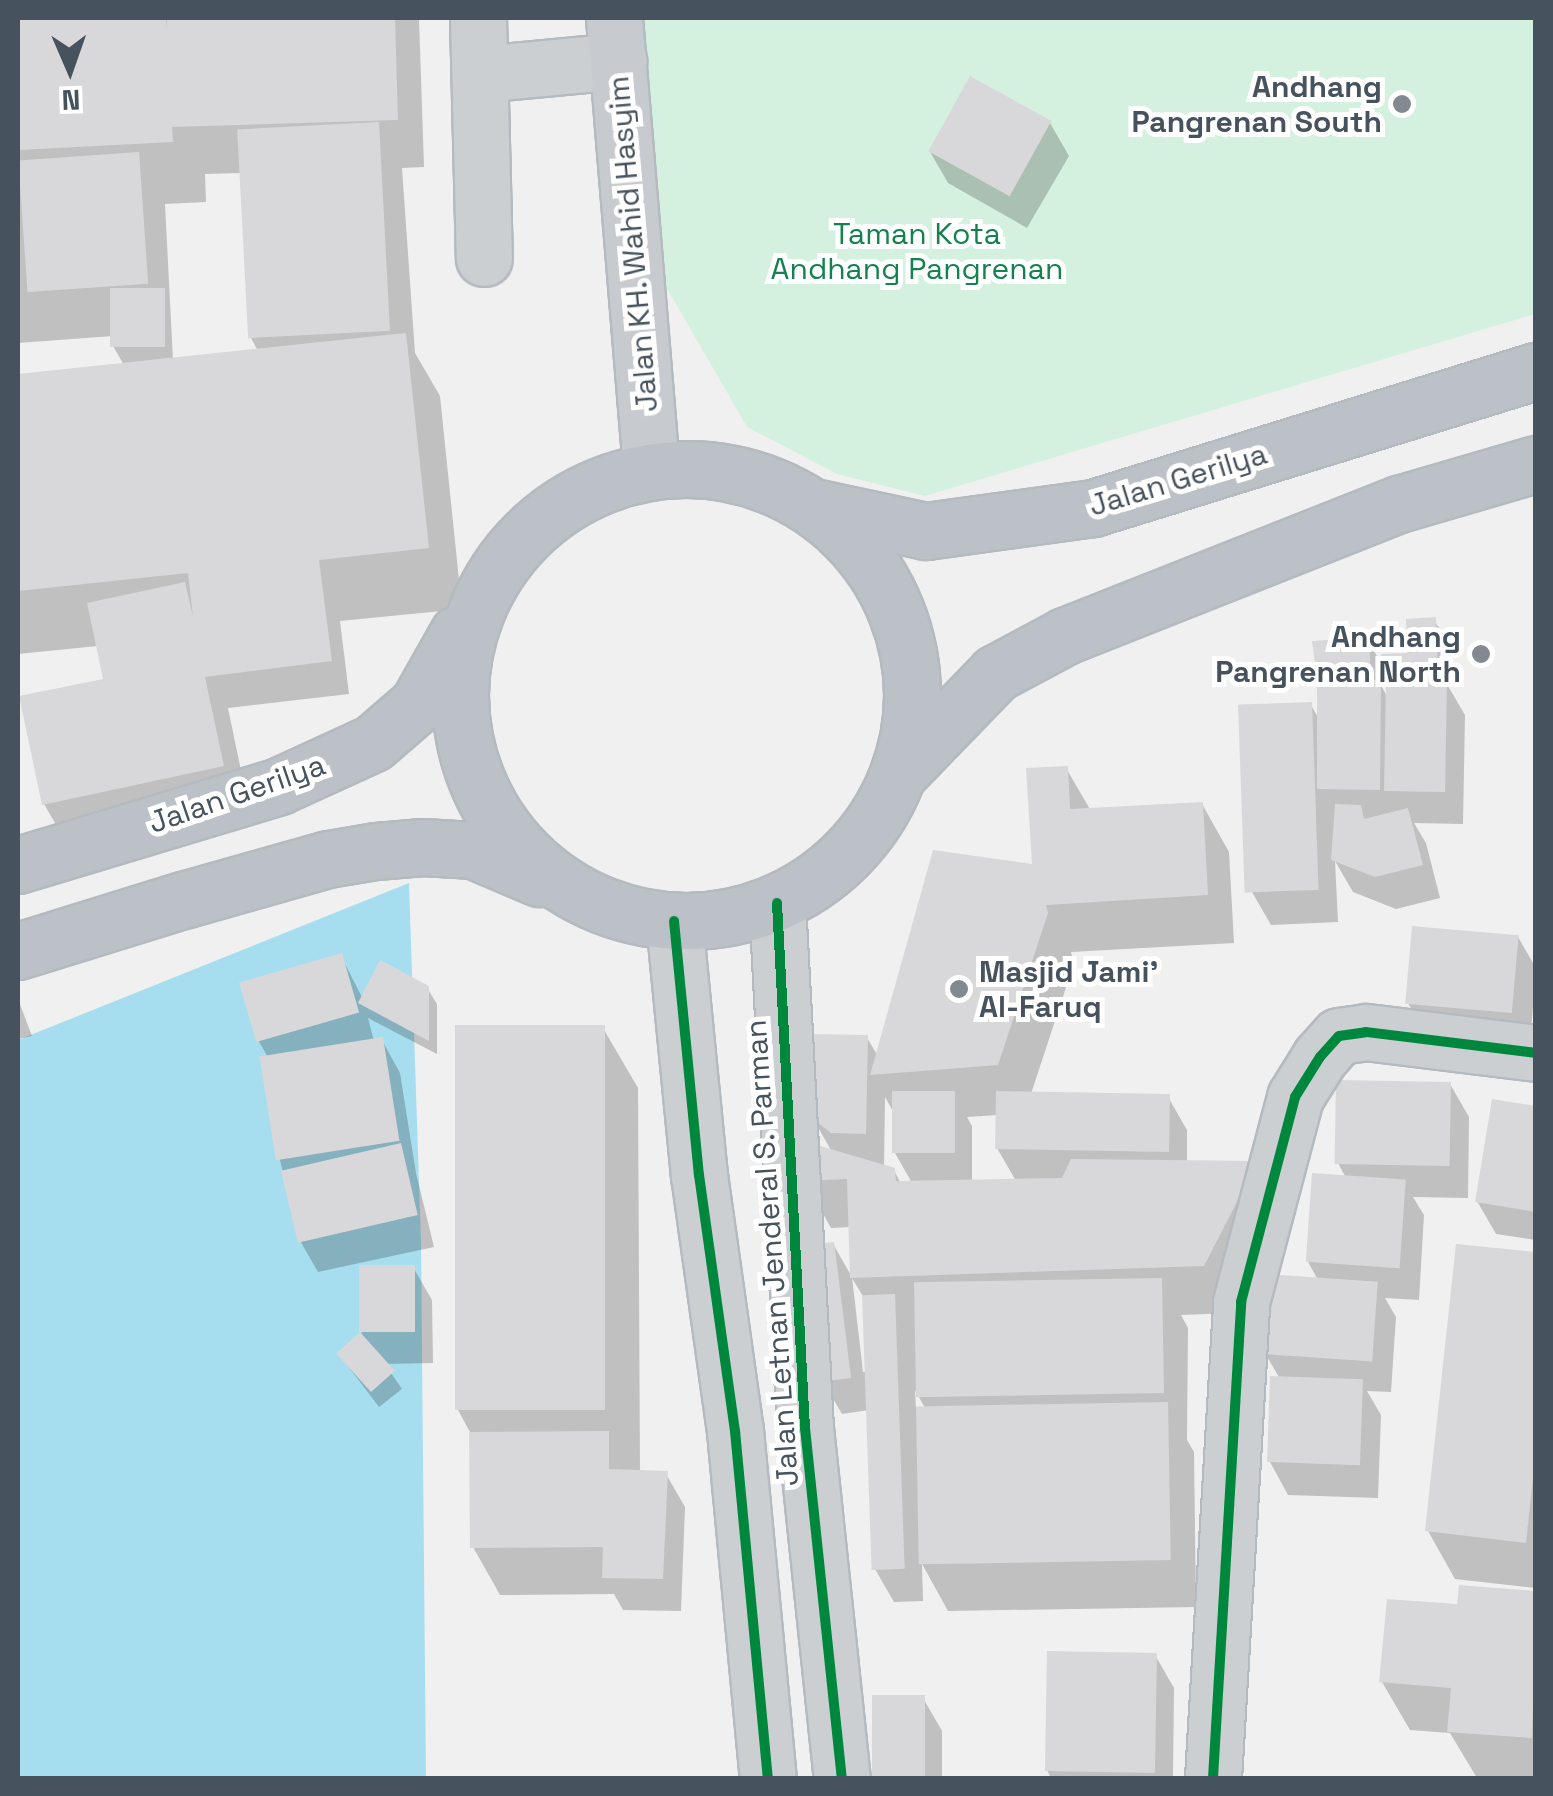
<!DOCTYPE html>
<html>
<head>
<meta charset="utf-8">
<style>
	body { margin:0 }
	#map { position:relative; width:1553px; height:1796px; overflow:hidden; background:#f1f0f0; font-family:"Space Grotesk",sans-serif }
	div>[style] { position:absolute }
	.green>* { inset:0; background:#d4f1e0 }
	.water>* { inset:0; background:#a7deef }
	.shadow>* { inset:0; background:#0003 }
	.building>* { inset:0; background:#d8d8da; transform-origin:0 0 }
	.roads { filter:drop-shadow(2px 0 #b4bac0) drop-shadow(-2px 0 #b4bac0) drop-shadow(0 2px #b4bac0) drop-shadow(0 -2px #b4bac0) }
	.minor>* { height:55px; margin:-27.5px; padding:0 27.5px; transform-origin:27.5px; border-radius:27.5px; background:#cccfd1 }
	.major>* { height:55px; margin:-27.5px; padding:0 27.5px; transform-origin:27.5px; border-radius:27.5px; background:#c7cbcf }
	.highway>* { height:55px; margin:-27.5px; padding:0 27.5px; transform-origin:27.5px; border-radius:27.5px; background:#bcc1c7 }
	.highway>.ring { margin:-27.5px; padding:0; box-sizing:content-box; background:none; border:55px solid #bcc1c7; border-radius:50% }
	.cycleway>* { height:10px; margin:-5px; padding:0 5px; transform-origin:5px; border-radius:5px; background:#00873e }
	.dots>* { width:28px; height:28px; translate:-50% -50%; box-sizing:border-box; border:5px solid #fff; border-radius:50% }
	span { translate:-50% -50%; white-space:nowrap; text-align:center; line-height:1.15; -webkit-text-stroke:10px #fff; paint-order:stroke }
	.poi-label { font-size:30px; color:#46525d; font-weight:700 }
	.right { translate:-100% -50%; text-align:right }
	.left { translate:0 -50%; text-align:left }
	.park-label { font-size:30px; color:#14824e }
	.street-label { font-size:30px; color:#46525d }
	.frame { position:absolute; inset:0; border:20px solid #46525d; pointer-events:none }
	.north { position:absolute; left:20px; top:20px; width:100px; height:100px; -webkit-text-stroke:8px #fff; paint-order:stroke; rotate:178deg; font-size:28px; font-weight:700; line-height:40px; text-align:center; color:#46525d }
	.north::after { content:''; display:block; margin:auto; width:35px; height:45px; background:#46525d; clip-path:polygon(50% 0,100% 100%,50% 72%,0 100%) }
</style>
</head>
<body>
<div id="map">
	<div class="green">
		<div style="clip-path:polygon(644px 18px,1535px 18px,1535px 314px,925px 496px,837px 474px,747px 427px,665px 285px)"></div>
	</div>
	<div class="water">
		<div style="clip-path:polygon(409px 883px,421px 1241px,426px 1778px,18px 1778px,18px 1040px)"></div>
	</div>
	<div class="shadow">
		<div style="clip-path:polygon(evenodd,18px 18px,419px 18px,424px 167px,402px 168px,415px 353px,440px 396px,462px 609px,340px 621px,349px 694px,228px 708px,250px 814px,72px 852px,44px 804px,105px 681px,98px 646px,18px 654px,18px 376px,124px 365px,113px 346px,113px 336px,18px 343px,18px 18px,242px 173px,251px 338px,258px 351px,173px 360px,165px 204px,206px 202px,205px 174px,242px 173px)"></div>
		<div style="clip-path:polygon(1050px 123px,1069px 156px,1027px 228px,948px 183px,929px 150px)"></div>
		<div style="clip-path:polygon(1434px 620px,1444px 636px,1445px 681px,1465px 715px,1463px 824px,1414px 823px,1426px 843px,1440px 898px,1396px 909px,1353px 892px,1335px 861px,1338px 922px,1271px 925px,1252px 892px,1311px 705px,1320px 721px,1320px 683px,1367px 640px,1377px 656px,1378px 680px,1388px 698px,1384px 673px,1410px 655px)"></div>
		<div style="clip-path:polygon(evenodd,1066px 768px,1091px 811px,1202px 804px,1229px 852px,1234px 943px,1071px 952px,1074px 963px,1031px 1094px,1168px 1097px,1187px 1130px,1187px 1163px,1257px 1164px,1231px 1313px,1181px 1315px,1188px 1328px,1187px 1440px,1194px 1452px,1196px 1607px,948px 1611px,922px 1564px,923px 1601px,894px 1602px,875px 1569px,869px 1410px,842px 1414px,823px 1381px,833px 1244px,852px 1277px,863px 1372px,867px 1372px,864px 1298px,852px 1278px,851px 1227px,831px 1228px,804px 1180px,832px 1152px,811px 1115px,867px 1038px,878px 1056px,1034px 867px,1066px 768px,885px 1097px,894px 1113px,895px 1153px,912px 1183px,901px 1184px,894px 1170px,884px 1167px,885px 1097px,1066px 768px,998px 1115px,997px 1148px,1016px 1181px,972px 1182px,972px 1126px,967px 1117px,998px 1115px,1066px 768px,915px 1390px,925px 1408px,916px 1409px,915px 1390px)"></div>
		<div style="clip-path:polygon(1518px 937px,1536px 968px,1530px 1044px,1427px 1036px,1408px 1003px)"></div>
		<div style="clip-path:polygon(341px 956px,363px 999px,427px 988px,437px 1004px,437px 1054px,368px 1018px,374px 1041px,382px 1040px,400px 1073px,416px 1173px,434px 1247px,318px 1272px,299px 1239px,280px 1160px,269px 1059px,258px 1040px)"></div>
		<div style="clip-path:polygon(18px 999px,32px 1036px,18px 1039px)"></div>
		<div style="clip-path:polygon(603px 1028px,638px 1088px,640px 1473px,666px 1474px,685px 1507px,681px 1611px,623px 1610px,614px 1594px,500px 1595px,473px 1547px,471px 1434px,458px 1410px)"></div>
		<div style="clip-path:polygon(1450px 1084px,1469px 1117px,1468px 1198px,1413px 1197px,1424px 1215px,1419px 1300px,1385px 1298px,1396px 1317px,1391px 1392px,1367px 1391px,1381px 1415px,1378px 1498px,1288px 1495px,1270px 1462px,1280px 1379px,1265px 1353px,1318px 1280px,1308px 1262px,1346px 1178px,1338px 1163px)"></div>
		<div style="clip-path:polygon(1536px 1109px,1536px 1240px,1496px 1234px,1477px 1201px)"></div>
		<div style="clip-path:polygon(1536px 1255px,1536px 1588px,1455px 1579px,1428px 1531px)"></div>
		<div style="clip-path:polygon(362px 1267px,413px 1267px,432px 1300px,433px 1363px,385px 1364px,402px 1389px,379px 1407px,338px 1353px,362px 1333px)"></div>
		<div style="clip-path:polygon(1536px 1593px,1536px 1778px,1477px 1778px,1450px 1733px,1410px 1730px,1382px 1682px,1460px 1607px)"></div>
		<div style="clip-path:polygon(1155px 1655px,1174px 1688px,1173px 1778px,1051px 1778px,1047px 1770px)"></div>
		<div style="clip-path:polygon(874px 1698px,923px 1698px,942px 1731px,942px 1778px,874px 1778px)"></div>
	</div>
	<div class="building">
		<div style="clip-path:polygon(18px 18px,166px 18px,167px 28px,167px 18px,395px 18px,398px 120px,172px 127px,173px 142px,18px 150px)"></div>
		<div style="left:970px;top:76px;width:93px;height:86px;rotate:29deg"></div>
		<div style="left:379px;top:122px;width:209px;height:142px;rotate:87deg"></div>
		<div style="left:139px;top:152px;width:132px;height:121px;rotate:86deg"></div>
		<div style="left:110px;top:288px;width:55px;height:59px"></div>
		<div style="clip-path:polygon(406px 333px,429px 548px,319px 560px,332px 661px,205px 677px,224px 766px,42px 805px,19px 696px,103px 679px,87px 603px,185px 582px,193px 617px,188px 573px,18px 591px,18px 374px)"></div>
		<div style="clip-path:polygon(1436px 617px,1438px 671px,1381px 674px,1381px 654px,1407px 653px,1406px 619px)"></div>
		<div style="clip-path:polygon(1369px 637px,1371px 676px,1337px 679px,1381px 680px,1380px 790px,1317px 789px,1317px 680px,1312px 641px)"></div>
		<div style="left:1386px;top:679px;width:61px;height:112px;rotate:1deg"></div>
		<div style="left:1312px;top:702px;width:188px;height:74px;rotate:88deg"></div>
		<div style="clip-path:polygon(1068px 766px,1070px 809px,1203px 802px,1208px 895px,1046px 905px,1048px 913px,998px 1065px,870px 1075px,933px 850px,1032px 864px,1026px 768px)"></div>
		<div style="clip-path:polygon(1335px 804px,1361px 805px,1364px 819px,1408px 808px,1423px 865px,1375px 877px,1331px 860px)"></div>
		<div style="left:1412px;top:926px;width:107px;height:78px;rotate:5deg"></div>
		<div style="left:342px;top:953px;width:62px;height:107px;rotate:74deg"></div>
		<div style="clip-path:polygon(380px 960px,429px 986px,429px 1041px,358px 1003px)"></div>
		<div style="left:605px;top:1025px;width:385px;height:150px;rotate:90deg"></div>
		<div style="clip-path:polygon(810px 1034px,868px 1035px,866px 1134px,831px 1133px,808px 1115px)"></div>
		<div style="left:383px;top:1037px;width:105px;height:125px;rotate:81deg"></div>
		<div style="left:1336px;top:1080px;width:115px;height:84px;rotate:1deg"></div>
		<div style="left:955px;top:1091px;width:62px;height:63px;rotate:90deg"></div>
		<div style="left:996px;top:1091px;width:174px;height:58px;rotate:1deg"></div>
		<div style="clip-path:polygon(1492px 1099px,1536px 1106px,1536px 1212px,1475px 1202px)"></div>
		<div style="clip-path:polygon(800px 1140px,895px 1168px,896px 1181px,1062px 1178px,1071px 1159px,1258px 1161px,1204px 1266px,850px 1278px,847px 1179px,801px 1181px)"></div>
		<div style="left:401px;top:1143px;width:74px;height:123px;rotate:77deg"></div>
		<div style="left:1312px;top:1173px;width:94px;height:89px;rotate:4deg"></div>
		<div style="clip-path:polygon(834px 1242px,851px 1378px,820px 1382px,815px 1244px)"></div>
		<div style="clip-path:polygon(1456px 1244px,1536px 1252px,1536px 1449px,1526px 1543px,1425px 1531px)"></div>
		<div style="left:359px;top:1265px;width:56px;height:67px"></div>
		<div style="left:1267px;top:1274px;width:111px;height:80px;rotate:4deg"></div>
		<div style="left:1162px;top:1278px;width:115px;height:248px;rotate:89deg"></div>
		<div style="left:895px;top:1294px;width:275px;height:33px;rotate:88deg"></div>
		<div style="left:360px;top:1332px;width:52px;height:32px;rotate:48deg"></div>
		<div style="left:1270px;top:1376px;width:93px;height:86px;rotate:2deg"></div>
		<div style="left:1168px;top:1402px;width:158px;height:252px;rotate:89deg"></div>
		<div style="clip-path:polygon(609px 1431px,609px 1469px,668px 1471px,663px 1579px,602px 1578px,603px 1547px,470px 1548px,469px 1432px)"></div>
		<div style="clip-path:polygon(1459px 1585px,1536px 1591px,1532px 1738px,1447px 1732px,1451px 1688px,1379px 1682px,1387px 1599px,1457px 1604px)"></div>
		<div style="left:1047px;top:1651px;width:110px;height:120px;rotate:1deg"></div>
		<div style="left:872px;top:1695px;width:53px;height:83px"></div>
	</div>
	<div class="roads">
		<div class="minor">
			<div style="left:478px;top:18px;width:240px;rotate:88.6deg"></div>
			<div style="left:480px;top:74px;width:139px;rotate:-5.4deg"></div>
			<div style="left:777px;top:903px;width:526px;rotate:86.95deg"></div>
			<div style="left:805px;top:1428px;width:352px;rotate:84deg"></div>
			<div style="left:674px;top:921px;width:255px;rotate:84.4deg"></div>
			<div style="left:699px;top:1175px;width:259px;rotate:82deg"></div>
			<div style="left:735px;top:1431px;width:349px;rotate:84.6deg"></div>
			<div style="left:1213px;top:1778px;width:477px;rotate:-86.6deg"></div>
			<div style="left:1241px;top:1302px;width:212px;rotate:-75.2deg"></div>
			<div style="left:1295px;top:1097px;width:47px;rotate:-58deg"></div>
			<div style="left:1320px;top:1057px;width:28px;rotate:-48deg"></div>
			<div style="left:1339px;top:1036px;width:27px;rotate:-8deg"></div>
			<div style="left:1366px;top:1032px;width:171px;rotate:7deg"></div>
		</div>
		<div class="major">
			<div style="left:614px;top:18px;width:455px;rotate:85.3deg"></div>
		</div>
		<div class="highway">
			<div class="ring" style="left:460px;top:469px;width:397px;height:397px"></div>
			<div style="left:813px;top:507px;width:116px;rotate:12deg"></div>
			<div style="left:926px;top:531px;width:169px;rotate:-7.8deg"></div>
			<div style="left:1093px;top:508px;width:464px;rotate:-17.2deg"></div>
			<div style="left:900px;top:772px;width:138px;rotate:-45.9deg"></div>
			<div style="left:996px;top:673px;width:78px;rotate:-28.2deg"></div>
			<div style="left:1065px;top:636px;width:359px;rotate:-21.6deg"></div>
			<div style="left:1399px;top:504px;width:143px;rotate:-16.3deg"></div>
			<div style="left:18px;top:865px;width:273px;rotate:-16.8deg"></div>
			<div style="left:279px;top:786px;width:103px;rotate:-24.6deg"></div>
			<div style="left:373px;top:743px;width:60px;rotate:-40.9deg"></div>
			<div style="left:418px;top:704px;width:81px;rotate:-60.6deg"></div>
			<div style="left:18px;top:951px;width:173px;rotate:-17.2deg"></div>
			<div style="left:183px;top:900px;width:151px;rotate:-15.8deg"></div>
			<div style="left:328px;top:859px;width:49px;rotate:-9.5deg"></div>
			<div style="left:376px;top:851px;width:47px;rotate:-4.9deg"></div>
			<div style="left:423px;top:847px;width:50px;rotate:3.4deg"></div>
			<div style="left:473px;top:850px;width:72px;rotate:23deg"></div>
		</div>
	</div>
	<div class="cycleway">
		<div style="left:777px;top:903px;width:526px;rotate:86.95deg"></div>
		<div style="left:805px;top:1428px;width:352px;rotate:84deg"></div>
		<div style="left:674px;top:921px;width:255px;rotate:84.4deg"></div>
		<div style="left:699px;top:1175px;width:259px;rotate:82deg"></div>
		<div style="left:735px;top:1431px;width:349px;rotate:84.6deg"></div>
		<div style="left:1213px;top:1778px;width:477px;rotate:-86.6deg"></div>
		<div style="left:1241px;top:1302px;width:212px;rotate:-75.2deg"></div>
		<div style="left:1295px;top:1097px;width:47px;rotate:-58deg"></div>
		<div style="left:1320px;top:1057px;width:28px;rotate:-48deg"></div>
		<div style="left:1339px;top:1036px;width:27px;rotate:-8deg"></div>
		<div style="left:1366px;top:1032px;width:171px;rotate:7deg"></div>
	</div>
	<div class="dots">
		<div style="left:1402px;top:104px;background:#828990"></div>
		<div style="left:1481px;top:654px;background:#828990"></div>
		<div style="left:959px;top:989px;background:#828990"></div>
	</div>
	<div class="poi-label">
		<span class="right" style="left:1382px;top:104px">Andhang<br>Pangrenan South</span>
		<span class="right" style="left:1461px;top:654px">Andhang<br>Pangrenan North</span>
		<span class="left" style="left:979px;top:989px">Masjid Jami'<br>Al-Faruq</span>
	</div>
	<div class="park-label">
		<span style="left:917px;top:251px">Taman Kota<br>Andhang Pangrenan</span>
	</div>
	<div class="street-label">
		<span style="left:633px;top:244px;rotate:-95deg">Jalan KH. Wahid Hasyim</span>
		<span style="left:1178px;top:480px;rotate:-17deg">Jalan Gerilya</span>
		<span style="left:237px;top:794px;rotate:-19deg">Jalan Gerilya</span>
		<span style="left:772px;top:1253px;rotate:-94deg">Jalan Letnan Jenderal S. Parman</span>
	</div>
	<div class="frame"></div>
	<div class="north">N</div>
</div>
</body>
</html>
